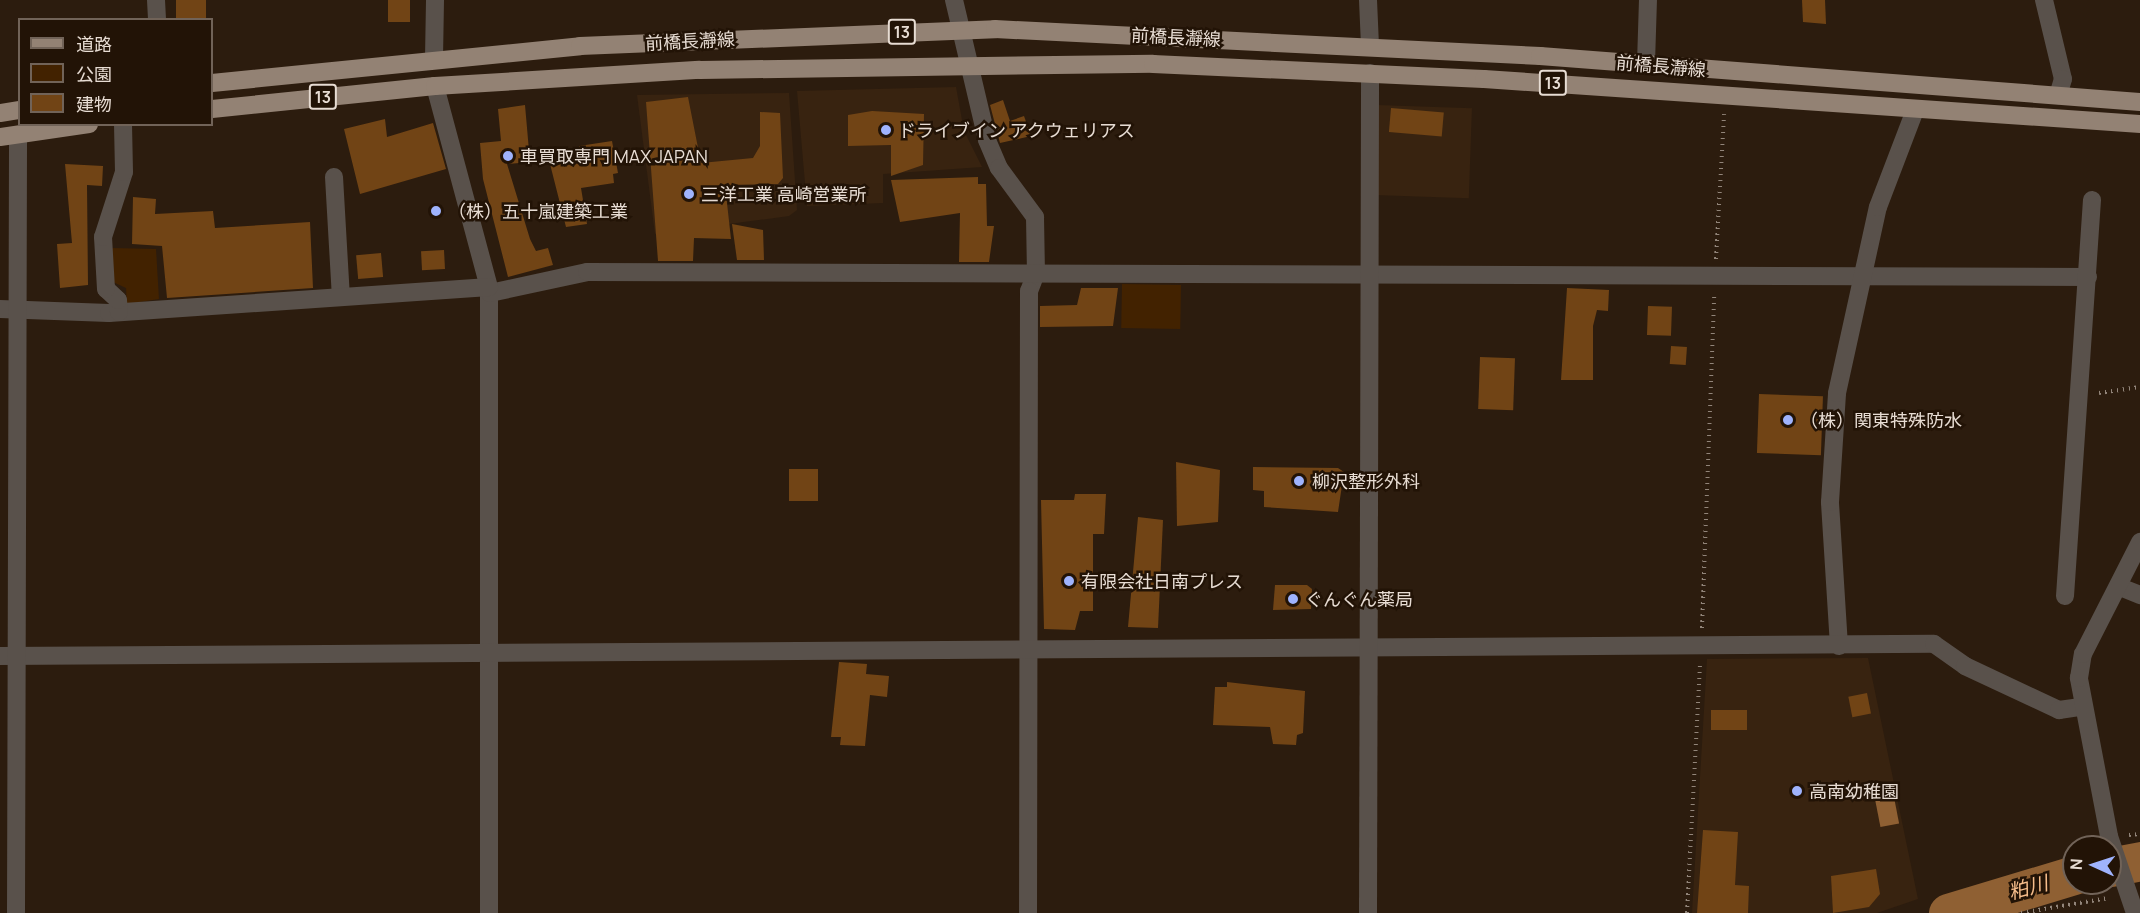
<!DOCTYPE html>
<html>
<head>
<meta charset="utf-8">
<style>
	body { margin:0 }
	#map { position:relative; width:2140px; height:913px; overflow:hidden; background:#2c1c0e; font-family:Manrope,"Noto Sans JP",sans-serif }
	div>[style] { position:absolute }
	.built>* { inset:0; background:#382310; transform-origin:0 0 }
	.green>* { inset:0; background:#422200; transform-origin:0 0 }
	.water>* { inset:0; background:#8f6033; transform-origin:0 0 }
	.river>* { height:39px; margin:-19.5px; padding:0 19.5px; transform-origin:19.5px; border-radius:19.5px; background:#8f6033 }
	.building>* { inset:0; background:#714415; transform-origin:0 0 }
	.path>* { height:4px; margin-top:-2px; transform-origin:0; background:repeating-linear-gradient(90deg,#92857a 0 1.5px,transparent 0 6px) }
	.minor>* { height:18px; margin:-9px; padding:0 9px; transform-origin:9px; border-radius:9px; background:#59514b }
	.major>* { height:18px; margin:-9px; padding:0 9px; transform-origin:9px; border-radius:9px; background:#938274 }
	.dots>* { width:16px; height:16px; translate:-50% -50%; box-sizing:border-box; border:3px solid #221306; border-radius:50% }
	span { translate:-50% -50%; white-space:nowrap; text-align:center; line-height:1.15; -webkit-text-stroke:5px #221306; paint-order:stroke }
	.shield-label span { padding:2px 4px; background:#221306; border:2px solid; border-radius:4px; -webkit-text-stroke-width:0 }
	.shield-label { font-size:16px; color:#e7dcd3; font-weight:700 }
	.street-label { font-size:18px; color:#e7dcd3 }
	.poi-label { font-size:18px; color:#e7dcd3 }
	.left { translate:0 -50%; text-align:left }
	.water-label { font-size:20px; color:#f6bd8b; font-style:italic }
	.legend { position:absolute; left:18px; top:18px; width:195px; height:108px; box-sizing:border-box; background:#221306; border:2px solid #716358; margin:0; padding:8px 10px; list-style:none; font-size:18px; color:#e7dcd3 }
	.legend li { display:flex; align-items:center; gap:12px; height:30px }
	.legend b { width:30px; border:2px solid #716358 }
	.north { position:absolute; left:2062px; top:835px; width:60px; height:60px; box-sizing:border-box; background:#221306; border:2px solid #716358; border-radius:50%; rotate:273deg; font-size:16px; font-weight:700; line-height:24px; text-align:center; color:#e7dcd3 }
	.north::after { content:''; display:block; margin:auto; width:21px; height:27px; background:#9fb3fd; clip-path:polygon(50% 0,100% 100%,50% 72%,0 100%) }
</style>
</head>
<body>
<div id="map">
	<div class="built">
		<div style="clip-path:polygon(956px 87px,964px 131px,982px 167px,883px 174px,883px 203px,807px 206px,797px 91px)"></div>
		<div style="clip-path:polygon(789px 93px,797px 210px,789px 216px,655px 234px,637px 95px)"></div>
		<div style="left:1377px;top:105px;width:95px;height:90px;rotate:2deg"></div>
		<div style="clip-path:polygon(1868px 658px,1918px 899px,1877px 913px,1692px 913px,1707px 659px)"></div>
	</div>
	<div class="green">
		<div style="clip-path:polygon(111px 248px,156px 249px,159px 299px,127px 304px,126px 288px,113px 282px)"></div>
		<div style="left:1122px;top:284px;width:59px;height:44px;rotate:1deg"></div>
	</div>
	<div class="water">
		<div style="left:1893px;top:792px;width:32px;height:19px;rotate:79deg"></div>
	</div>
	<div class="river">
		<div style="left:2110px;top:867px;width:31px;rotate:-11deg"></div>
		<div style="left:1948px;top:913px;width:132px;rotate:-16.8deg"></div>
	</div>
	<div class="building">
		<div style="left:176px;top:0;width:30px;height:20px"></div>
		<div style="left:388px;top:0;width:22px;height:22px"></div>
		<div style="clip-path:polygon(1802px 0,1825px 0,1826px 24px,1803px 22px)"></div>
		<div style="clip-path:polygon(688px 97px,701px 163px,753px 158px,760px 146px,760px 112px,780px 113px,783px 178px,778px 184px,725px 185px,731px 239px,694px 238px,693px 261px,658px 261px,646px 102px)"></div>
		<div style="clip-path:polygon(1003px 100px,1010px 121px,1024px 116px,1031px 136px,1000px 143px,990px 105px)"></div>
		<div style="clip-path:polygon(525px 105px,530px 162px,507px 164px,530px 239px,536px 251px,548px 248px,553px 265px,508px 277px,483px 179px,480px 143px,501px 141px,498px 109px)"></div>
		<div style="left:1391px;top:108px;width:53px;height:24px;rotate:5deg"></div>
		<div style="clip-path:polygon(872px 111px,924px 114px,923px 165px,891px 176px,891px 145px,848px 146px,848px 115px)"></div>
		<div style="clip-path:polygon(385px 119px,387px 137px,433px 123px,446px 169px,360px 194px,344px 129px)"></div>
		<div style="clip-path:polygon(612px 141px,618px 173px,613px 174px,614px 183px,581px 188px,587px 224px,566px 227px,550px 164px,582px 159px,579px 146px)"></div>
		<div style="clip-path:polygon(65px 164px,103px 166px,102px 186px,87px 185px,88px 285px,60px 288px,57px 244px,72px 243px)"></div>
		<div style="clip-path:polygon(978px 177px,978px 184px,986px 184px,987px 226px,994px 226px,989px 262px,959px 262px,960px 213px,900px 222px,891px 180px)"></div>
		<div style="clip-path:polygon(133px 197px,156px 199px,155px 214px,213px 211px,215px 228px,310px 222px,313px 288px,167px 298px,162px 246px,132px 244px)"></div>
		<div style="clip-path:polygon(732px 224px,763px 230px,764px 260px,737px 260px)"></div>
		<div style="left:444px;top:250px;width:19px;height:23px;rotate:87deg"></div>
		<div style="left:381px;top:253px;width:24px;height:25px;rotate:85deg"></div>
		<div style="clip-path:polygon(1081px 288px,1118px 288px,1113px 326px,1040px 327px,1040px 306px,1077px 305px)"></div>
		<div style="clip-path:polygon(1567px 288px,1609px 290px,1608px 311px,1597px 310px,1593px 326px,1593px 380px,1561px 380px)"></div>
		<div style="left:1648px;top:306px;width:24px;height:29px;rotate:2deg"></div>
		<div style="left:1671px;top:346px;width:16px;height:18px;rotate:4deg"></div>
		<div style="left:1480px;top:357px;width:35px;height:52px;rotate:2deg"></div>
		<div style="left:1759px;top:394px;width:64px;height:59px;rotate:2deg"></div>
		<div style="clip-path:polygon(1176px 462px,1220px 470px,1218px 522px,1177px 526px)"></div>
		<div style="clip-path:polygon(1253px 467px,1338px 468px,1344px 472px,1338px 512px,1264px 507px,1264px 491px,1253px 490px)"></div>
		<div style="left:789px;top:469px;width:29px;height:32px"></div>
		<div style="clip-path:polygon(1075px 494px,1106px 494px,1104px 534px,1093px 534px,1093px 611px,1080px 611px,1075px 630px,1044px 629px,1041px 500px,1074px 500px)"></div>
		<div style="clip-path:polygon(1138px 517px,1163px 520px,1158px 628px,1128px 627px)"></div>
		<div style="clip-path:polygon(1275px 585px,1307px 585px,1312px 589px,1311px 609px,1273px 610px)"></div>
		<div style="clip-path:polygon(839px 662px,867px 664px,866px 674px,889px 676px,887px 697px,870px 695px,865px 746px,840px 745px,841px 737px,831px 737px)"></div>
		<div style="clip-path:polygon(1227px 682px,1305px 691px,1303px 733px,1297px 735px,1296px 745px,1273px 744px,1270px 727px,1213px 725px,1215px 687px,1227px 687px)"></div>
		<div style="left:1867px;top:693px;width:21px;height:19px;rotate:79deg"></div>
		<div style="left:1711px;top:710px;width:36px;height:20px"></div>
		<div style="clip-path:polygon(1703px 830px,1738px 832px,1735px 885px,1749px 886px,1748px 913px,1697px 913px)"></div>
		<div style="clip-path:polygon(1876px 869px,1880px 894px,1869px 907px,1833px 913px,1831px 876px)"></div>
	</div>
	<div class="path">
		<div style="left:1716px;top:259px;width:145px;rotate:-86.8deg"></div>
		<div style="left:2099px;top:393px;width:41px;rotate:-8.3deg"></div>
		<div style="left:1702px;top:628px;width:335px;rotate:-87.9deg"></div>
		<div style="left:2129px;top:835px;width:11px;rotate:-5deg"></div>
		<div style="left:1687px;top:913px;width:251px;rotate:-87deg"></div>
		<div style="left:2021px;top:913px;width:89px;rotate:-9.7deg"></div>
	</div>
	<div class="minor">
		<div style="left:156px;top:0;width:20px;rotate:87deg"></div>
		<div style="left:954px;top:0;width:144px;rotate:76.7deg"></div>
		<div style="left:987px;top:140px;width:30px;rotate:67deg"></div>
		<div style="left:999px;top:168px;width:61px;rotate:53.7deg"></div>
		<div style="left:1035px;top:217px;width:56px;rotate:89deg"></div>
		<div style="left:1036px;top:273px;width:19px;rotate:111deg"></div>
		<div style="left:1029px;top:291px;width:622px;rotate:90.09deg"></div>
		<div style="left:1368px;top:0;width:46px;rotate:87.5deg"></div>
		<div style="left:2044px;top:0;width:81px;rotate:76.5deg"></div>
		<div style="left:2063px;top:79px;width:17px;rotate:107deg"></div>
		<div style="left:434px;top:58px;width:58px;rotate:-89deg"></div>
		<div style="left:1646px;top:63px;width:63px;rotate:-88.2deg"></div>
		<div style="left:435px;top:86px;width:208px;rotate:75deg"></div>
		<div style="left:489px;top:287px;width:626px;rotate:90deg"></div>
		<div style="left:334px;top:177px;width:120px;rotate:86.7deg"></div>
		<div style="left:490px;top:293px;width:99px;rotate:-12.2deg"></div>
		<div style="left:587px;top:272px;width:1501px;rotate:0.19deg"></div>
		<div style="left:0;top:309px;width:109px;rotate:2.1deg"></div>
		<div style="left:109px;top:313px;width:381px;rotate:-3.9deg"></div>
		<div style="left:119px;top:312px;width:12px;rotate:-95deg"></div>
		<div style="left:118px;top:300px;width:16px;rotate:-137deg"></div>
		<div style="left:106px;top:289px;width:52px;rotate:-93.3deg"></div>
		<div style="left:103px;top:237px;width:68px;rotate:-72.1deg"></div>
		<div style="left:124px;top:172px;width:48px;rotate:-91.2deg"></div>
		<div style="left:2120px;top:587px;width:22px;rotate:22deg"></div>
		<div style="left:2065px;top:596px;width:397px;rotate:-86.1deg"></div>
		<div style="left:1839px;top:646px;width:144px;rotate:-93.6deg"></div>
		<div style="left:1830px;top:502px;width:109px;rotate:-86.3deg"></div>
		<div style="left:1837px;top:393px;width:190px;rotate:-77.6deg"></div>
		<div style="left:1878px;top:207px;width:104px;rotate:-69.1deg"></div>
		<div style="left:0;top:656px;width:1934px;rotate:-0.36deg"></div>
		<div style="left:1934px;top:644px;width:38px;rotate:35deg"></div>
		<div style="left:1965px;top:666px;width:104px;rotate:25.1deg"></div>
		<div style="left:2059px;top:710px;width:22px;rotate:-8deg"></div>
		<div style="left:16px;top:913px;width:778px;rotate:-89.85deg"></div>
		<div style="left:1368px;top:913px;width:840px;rotate:-89.86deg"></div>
		<div style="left:2135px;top:913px;width:81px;rotate:-108.7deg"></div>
		<div style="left:2109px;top:836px;width:161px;rotate:-100.8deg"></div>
		<div style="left:2079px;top:678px;width:24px;rotate:-81deg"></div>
		<div style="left:2083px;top:654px;width:126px;rotate:-63deg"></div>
	</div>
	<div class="major">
		<div style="left:212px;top:83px;width:370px;rotate:-5.7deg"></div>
		<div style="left:580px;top:46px;width:415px;rotate:-2.3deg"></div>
		<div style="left:995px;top:29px;width:546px;rotate:2.84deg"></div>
		<div style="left:1540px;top:56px;width:602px;rotate:4.38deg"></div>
		<div style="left:212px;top:109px;width:224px;rotate:-5.9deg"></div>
		<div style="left:435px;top:86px;width:265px;rotate:-3.5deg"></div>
		<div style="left:700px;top:70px;width:453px;rotate:-0.8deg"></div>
		<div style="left:1153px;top:64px;width:331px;rotate:2.6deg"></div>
		<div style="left:1484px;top:79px;width:658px;rotate:3.92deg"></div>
		<div style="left:0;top:113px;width:20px;rotate:-9deg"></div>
		<div style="left:0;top:137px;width:90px;rotate:-8.3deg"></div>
	</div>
	<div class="dots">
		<div style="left:886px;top:130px;background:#9fb3fd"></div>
		<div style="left:508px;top:156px;background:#9fb3fd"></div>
		<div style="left:689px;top:194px;background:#9fb3fd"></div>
		<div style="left:436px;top:211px;background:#9fb3fd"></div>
		<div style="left:1788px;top:420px;background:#9fb3fd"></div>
		<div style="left:1299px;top:481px;background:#9fb3fd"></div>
		<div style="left:1069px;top:581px;background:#9fb3fd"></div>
		<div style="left:1293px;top:599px;background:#9fb3fd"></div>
		<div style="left:1797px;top:791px;background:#9fb3fd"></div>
	</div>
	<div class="shield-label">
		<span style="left:902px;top:32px">13</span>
		<span style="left:1553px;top:83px">13</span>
		<span style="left:323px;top:97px">13</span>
	</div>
	<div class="street-label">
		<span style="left:1176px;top:37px;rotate:3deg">前橋長瀞線</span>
		<span style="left:690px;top:41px;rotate:-3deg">前橋長瀞線</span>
		<span style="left:1661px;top:66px;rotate:5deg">前橋長瀞線</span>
	</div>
	<div class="poi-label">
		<span class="left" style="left:898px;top:130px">ドライブイン アクウェリアス</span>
		<span class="left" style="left:520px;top:156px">車買取専門 MAX JAPAN</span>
		<span class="left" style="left:701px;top:194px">三洋工業 高崎営業所</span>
		<span class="left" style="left:448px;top:211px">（株）五十嵐建築工業</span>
		<span class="left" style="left:1800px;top:420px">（株）関東特殊防水</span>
		<span class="left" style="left:1312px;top:481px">柳沢整形外科</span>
		<span class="left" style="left:1081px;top:581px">有限会社日南プレス</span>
		<span class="left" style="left:1305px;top:599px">ぐんぐん薬局</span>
		<span class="left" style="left:1809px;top:791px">高南幼稚園</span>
	</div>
	<div class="water-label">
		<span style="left:2028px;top:887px;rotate:-15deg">粕川</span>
	</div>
	<ul class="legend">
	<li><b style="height:8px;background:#938274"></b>道路</li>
	<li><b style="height:16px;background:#422200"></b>公園</li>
	<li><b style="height:16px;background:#714415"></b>建物</li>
	</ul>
	<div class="north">N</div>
</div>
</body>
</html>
